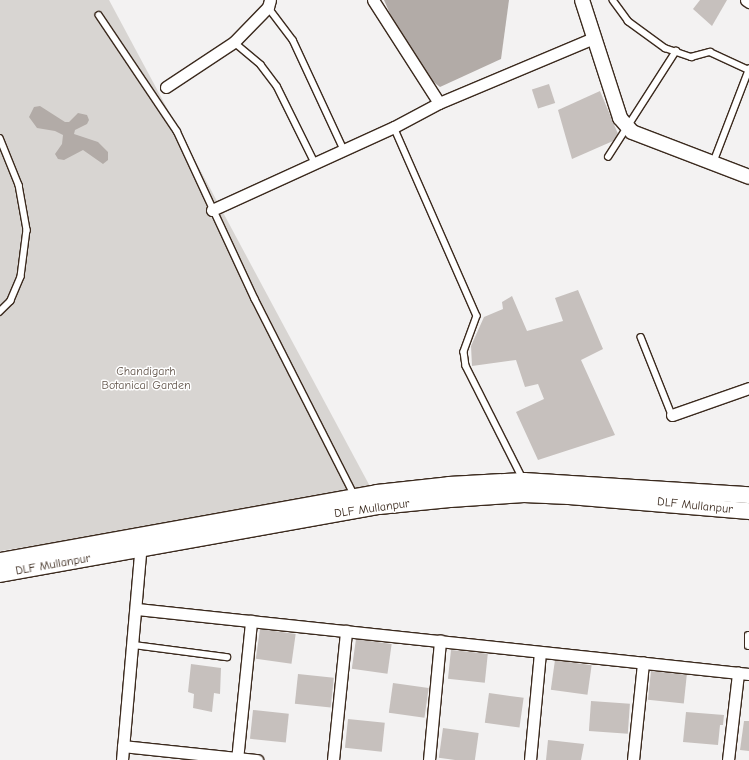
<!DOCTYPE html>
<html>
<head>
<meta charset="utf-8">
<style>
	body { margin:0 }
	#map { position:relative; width:749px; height:760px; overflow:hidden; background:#f3f2f2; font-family:"Comic Neue",sans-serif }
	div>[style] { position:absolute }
	.green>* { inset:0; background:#d8d5d2 }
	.water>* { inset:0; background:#b2aba7 }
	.building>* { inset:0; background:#c6c0bd; transform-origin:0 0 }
	.roads { filter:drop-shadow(1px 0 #3b2a1e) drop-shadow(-1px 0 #3b2a1e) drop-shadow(0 1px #3b2a1e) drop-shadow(0 -1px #3b2a1e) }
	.service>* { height:5.5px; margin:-2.75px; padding:0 2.75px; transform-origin:2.75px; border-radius:2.75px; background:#fff }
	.minor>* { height:11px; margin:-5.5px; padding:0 5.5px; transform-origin:5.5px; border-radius:5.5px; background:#fff }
	.tertiary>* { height:14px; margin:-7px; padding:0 7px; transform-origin:7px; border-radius:7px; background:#fff }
	.secondary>* { height:16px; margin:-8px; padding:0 8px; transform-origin:8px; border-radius:8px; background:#fff }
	span { translate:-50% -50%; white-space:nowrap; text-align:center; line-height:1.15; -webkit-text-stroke:3px #fff; paint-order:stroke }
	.park-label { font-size:12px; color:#62554b }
	.street-label { font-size:12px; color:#3b2a1e }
</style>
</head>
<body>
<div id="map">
	<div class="green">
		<div style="clip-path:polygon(0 0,109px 0,373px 492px,0 551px)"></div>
	</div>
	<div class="water">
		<div style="clip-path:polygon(384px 0,509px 0,501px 59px,440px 87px,413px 66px)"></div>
		<div style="clip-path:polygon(40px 106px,65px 122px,69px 122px,78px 113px,87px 115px,89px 120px,87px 124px,75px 130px,74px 134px,98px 142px,108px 152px,108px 160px,103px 164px,83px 150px,64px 160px,58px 159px,55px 154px,62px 144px,63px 135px,55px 131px,37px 128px,29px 117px,34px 107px)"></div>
	</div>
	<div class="building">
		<div style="clip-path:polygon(700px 0,727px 0,712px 26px,693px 9px)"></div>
		<div style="left:549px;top:84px;width:20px;height:18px;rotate:72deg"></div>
		<div style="clip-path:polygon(600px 91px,618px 134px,613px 141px,572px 159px,558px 110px)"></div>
		<div style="clip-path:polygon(578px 290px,603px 349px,581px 360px,615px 435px,538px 460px,516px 412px,544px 399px,538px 384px,525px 387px,516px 360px,472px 366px,471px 346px,484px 317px,503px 309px,502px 302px,512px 296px,527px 331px,563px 321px,555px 298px)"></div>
		<div style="left:260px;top:629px;width:36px;height:30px;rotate:8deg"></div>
		<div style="left:356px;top:639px;width:36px;height:30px;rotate:8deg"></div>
		<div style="left:451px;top:650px;width:37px;height:29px;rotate:6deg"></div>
		<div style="left:555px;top:660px;width:37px;height:30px;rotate:8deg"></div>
		<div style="clip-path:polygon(191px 664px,221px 668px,220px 694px,214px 693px,212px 712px,193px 708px,194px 694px,188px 692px)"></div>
		<div style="left:651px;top:671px;width:36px;height:29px;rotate:6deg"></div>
		<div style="left:298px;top:674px;width:36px;height:30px;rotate:6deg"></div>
		<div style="left:393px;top:683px;width:36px;height:30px;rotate:8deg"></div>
		<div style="left:489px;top:693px;width:35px;height:30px;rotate:8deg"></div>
		<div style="left:591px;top:701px;width:39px;height:30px;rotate:4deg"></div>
		<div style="left:253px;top:710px;width:36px;height:29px;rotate:6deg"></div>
		<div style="clip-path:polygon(686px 712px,724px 715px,723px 725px,720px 725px,718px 745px,683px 742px)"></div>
		<div style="left:348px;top:719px;width:37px;height:29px;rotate:6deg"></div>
		<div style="clip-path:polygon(744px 721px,749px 721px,749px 751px,740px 750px)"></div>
		<div style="left:443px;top:728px;width:36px;height:30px;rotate:8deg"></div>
		<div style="clip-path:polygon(548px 740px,584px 744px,581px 760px,546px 760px)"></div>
	</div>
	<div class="roads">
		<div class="service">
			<div style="left:613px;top:0;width:26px;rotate:54deg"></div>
			<div style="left:628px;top:21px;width:46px;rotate:36.1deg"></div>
			<div style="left:665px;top:48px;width:28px;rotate:19deg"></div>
			<div style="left:691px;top:57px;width:20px;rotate:-15deg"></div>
			<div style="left:710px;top:52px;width:43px;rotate:24.8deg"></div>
			<div style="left:268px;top:7px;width:41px;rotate:52.9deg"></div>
			<div style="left:293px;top:40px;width:121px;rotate:65.1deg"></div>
			<div style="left:99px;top:15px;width:140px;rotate:56.1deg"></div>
			<div style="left:177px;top:131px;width:185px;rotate:65.1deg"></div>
			<div style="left:255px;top:299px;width:219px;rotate:63.1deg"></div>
			<div style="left:234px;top:42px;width:35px;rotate:40deg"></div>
			<div style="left:261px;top:65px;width:26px;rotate:53deg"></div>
			<div style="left:277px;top:86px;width:86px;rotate:63.7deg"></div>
			<div style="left:394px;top:127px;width:206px;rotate:66.3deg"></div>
			<div style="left:477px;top:316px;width:38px;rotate:110deg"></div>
			<div style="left:464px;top:352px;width:14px;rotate:82deg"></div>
			<div style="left:466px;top:366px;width:127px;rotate:63.2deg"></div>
			<div style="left:0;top:138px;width:51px;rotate:68deg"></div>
			<div style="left:19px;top:185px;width:46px;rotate:79.9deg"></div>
			<div style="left:27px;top:230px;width:47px;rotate:97.3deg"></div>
			<div style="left:21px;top:277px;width:26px;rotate:113deg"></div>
			<div style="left:11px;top:301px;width:16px;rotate:135deg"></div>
			<div style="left:608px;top:157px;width:126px;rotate:-57.3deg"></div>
			<div style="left:713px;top:163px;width:101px;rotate:-69deg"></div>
			<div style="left:641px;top:337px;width:84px;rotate:68.3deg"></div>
			<div style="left:749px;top:635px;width:11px;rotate:90deg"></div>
			<div style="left:134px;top:645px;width:94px;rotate:7.4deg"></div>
		</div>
		<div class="minor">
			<div style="left:373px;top:0;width:122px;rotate:57.3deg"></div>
			<div style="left:746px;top:0;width:4px;rotate:34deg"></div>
			<div style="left:166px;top:87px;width:82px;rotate:-33.5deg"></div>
			<div style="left:234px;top:42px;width:49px;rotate:-45.8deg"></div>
			<div style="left:268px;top:7px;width:7px;rotate:-74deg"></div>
			<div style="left:212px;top:210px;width:200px;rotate:-24.5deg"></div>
			<div style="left:394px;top:127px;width:51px;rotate:-28.1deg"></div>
			<div style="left:439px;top:103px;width:168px;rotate:-22.8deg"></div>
			<div style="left:672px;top:415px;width:82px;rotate:-19.3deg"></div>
			<div style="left:137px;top:609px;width:615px;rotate:6.06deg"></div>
			<div style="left:123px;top:746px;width:135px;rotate:6deg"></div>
			<div style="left:122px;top:760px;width:218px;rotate:-85deg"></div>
			<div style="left:237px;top:760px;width:140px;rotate:-84.2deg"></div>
			<div style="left:333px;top:760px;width:130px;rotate:-84.2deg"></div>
			<div style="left:429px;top:760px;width:120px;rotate:-84.7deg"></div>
			<div style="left:530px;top:760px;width:108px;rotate:-84.7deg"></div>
			<div style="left:633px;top:760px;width:98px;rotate:-84.1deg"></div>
			<div style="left:728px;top:760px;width:88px;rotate:-83.4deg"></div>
		</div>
		<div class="tertiary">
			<div style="left:582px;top:0;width:124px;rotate:72.1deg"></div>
			<div style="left:620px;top:118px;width:18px;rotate:49deg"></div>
			<div style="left:632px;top:132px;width:125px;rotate:21deg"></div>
		</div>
		<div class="secondary">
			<div style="left:0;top:561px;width:383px;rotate:-10.2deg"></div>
			<div style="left:377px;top:493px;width:72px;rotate:-6.3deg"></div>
			<div style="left:449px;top:485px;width:75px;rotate:-3.1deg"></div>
			<div style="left:524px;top:481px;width:225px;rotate:3.6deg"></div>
			<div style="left:0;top:574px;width:385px;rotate:-10.2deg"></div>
			<div style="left:379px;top:506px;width:71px;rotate:-5.6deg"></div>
			<div style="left:450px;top:499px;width:74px;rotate:-3.9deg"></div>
			<div style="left:524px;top:494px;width:45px;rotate:2.5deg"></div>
			<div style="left:569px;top:496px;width:181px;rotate:4.8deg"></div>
		</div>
	</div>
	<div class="park-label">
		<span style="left:146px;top:379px">Chandigarh<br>Botanical Garden</span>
	</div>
	<div class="street-label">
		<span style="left:695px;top:506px;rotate:6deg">DLF Mullanpur</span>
		<span style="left:372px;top:509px;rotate:-8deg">DLF Mullanpur</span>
		<span style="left:53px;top:565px;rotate:-10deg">DLF Mullanpur</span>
	</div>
</div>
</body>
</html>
